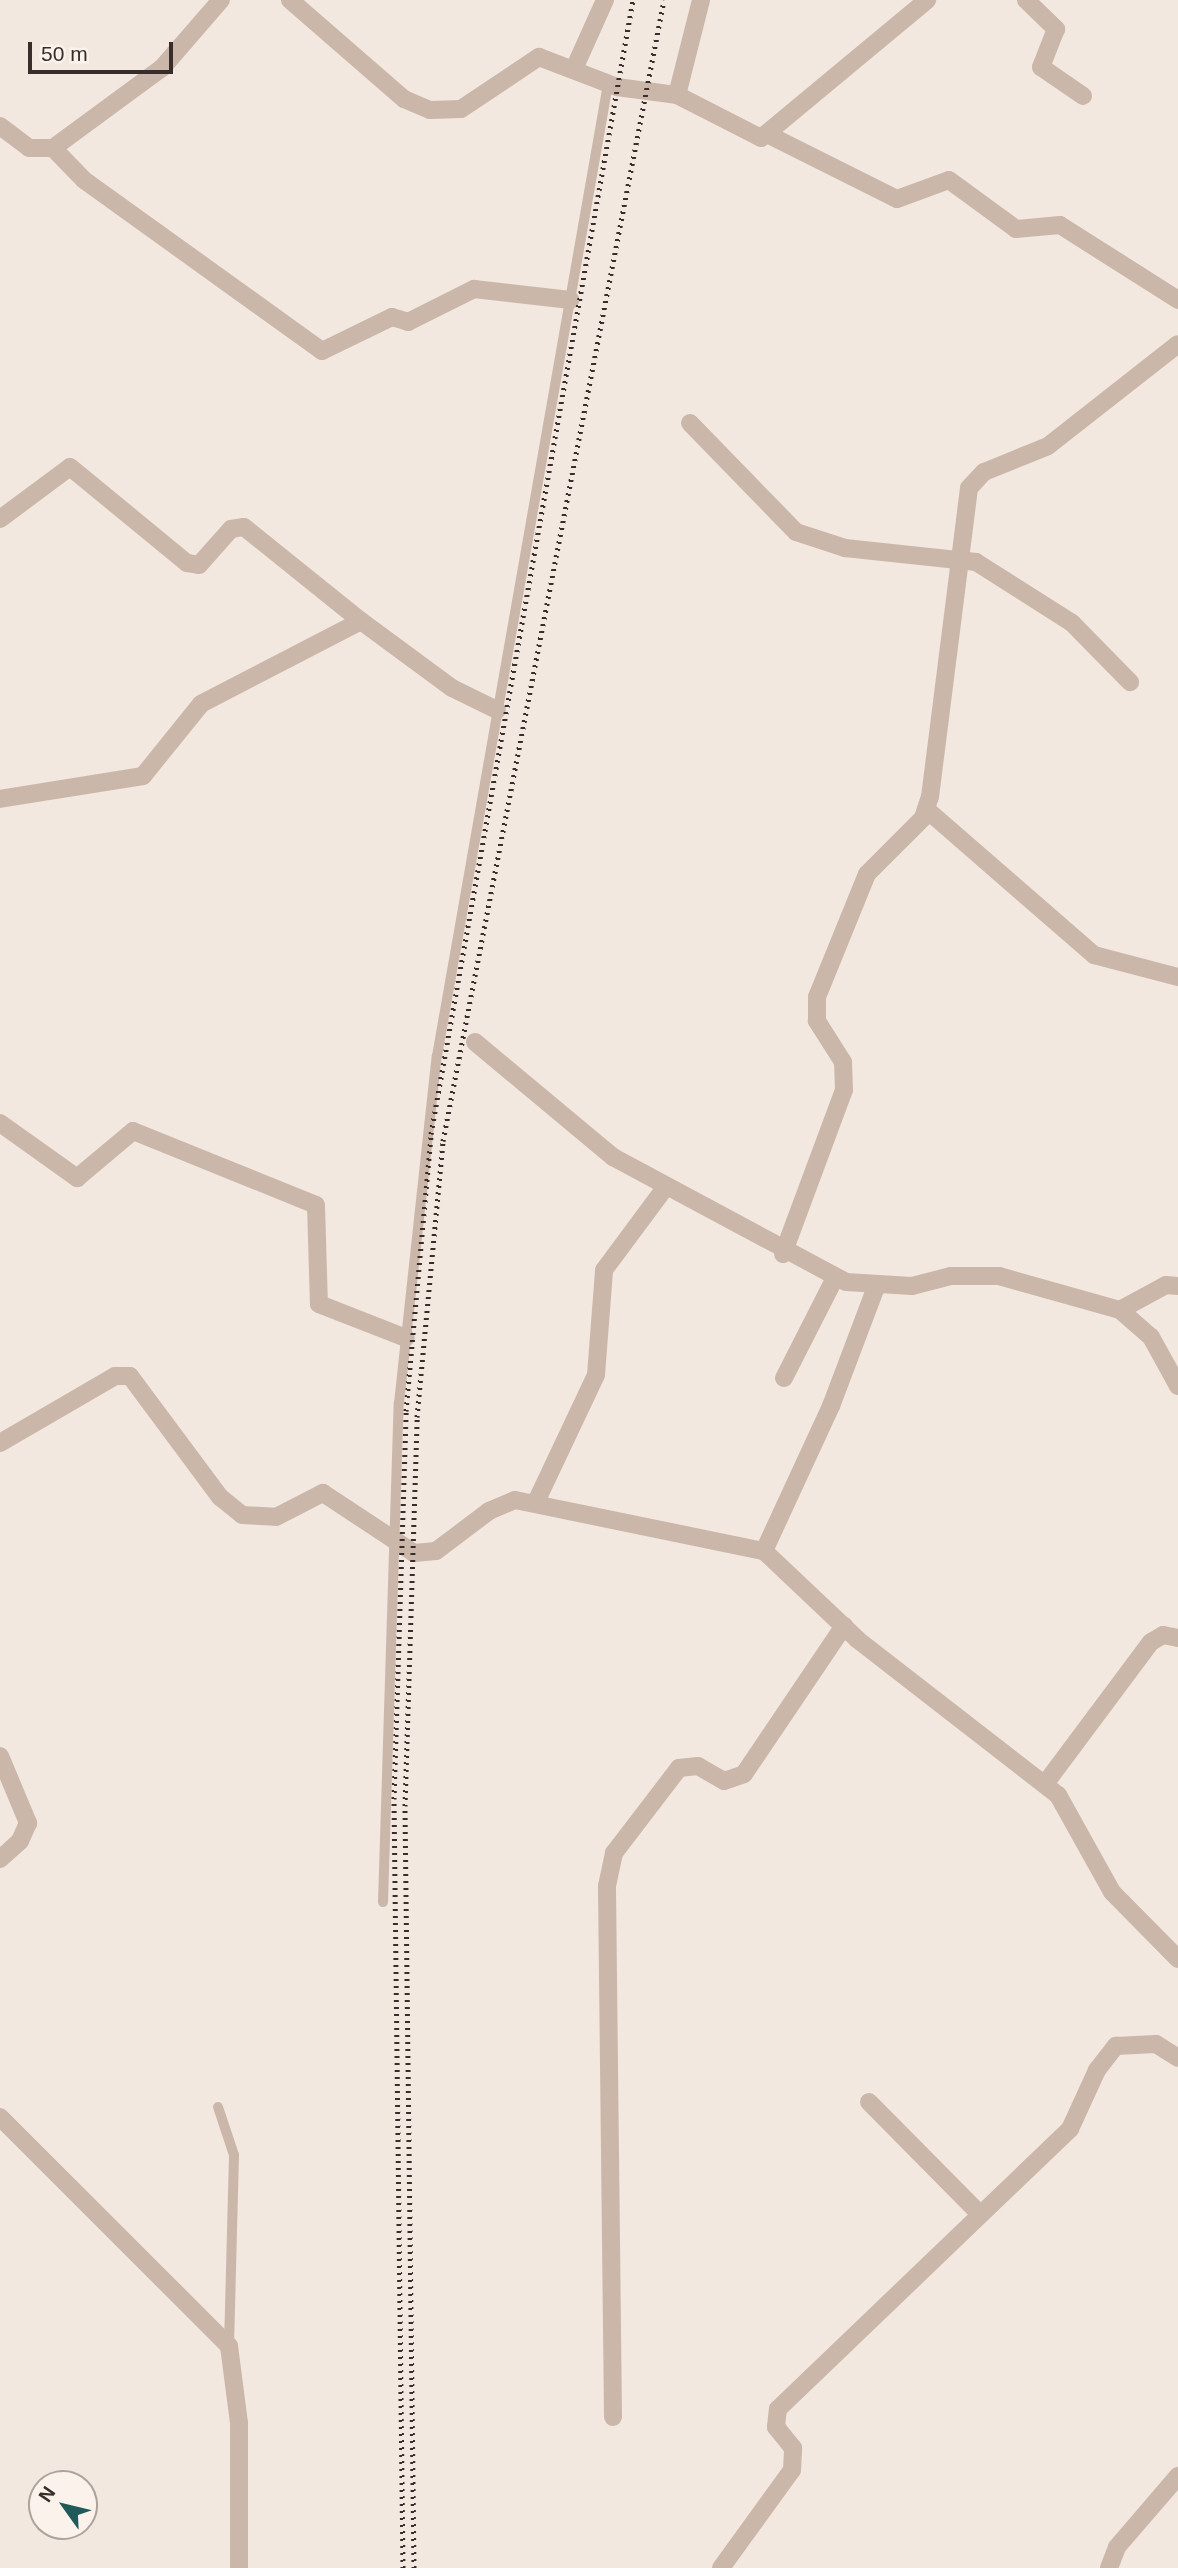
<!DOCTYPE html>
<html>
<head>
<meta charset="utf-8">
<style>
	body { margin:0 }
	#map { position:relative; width:1178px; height:2568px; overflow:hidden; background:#f2e8df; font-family:Helvetica,sans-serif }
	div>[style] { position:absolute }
	.service>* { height:10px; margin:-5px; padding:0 5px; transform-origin:5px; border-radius:5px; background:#cbb7aa }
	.minor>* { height:18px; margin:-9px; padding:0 9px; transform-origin:9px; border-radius:9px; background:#cbb7aa }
	.rail>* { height:5px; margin-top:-2.5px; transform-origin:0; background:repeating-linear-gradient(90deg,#382d2a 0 2px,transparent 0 7px) }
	span { translate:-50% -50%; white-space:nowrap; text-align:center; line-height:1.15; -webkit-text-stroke:5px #faf2eb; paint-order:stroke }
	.north { position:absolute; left:28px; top:2470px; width:70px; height:70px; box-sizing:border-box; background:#faf2eb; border:2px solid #aca39e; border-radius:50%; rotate:304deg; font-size:19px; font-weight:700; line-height:28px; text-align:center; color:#382d2a }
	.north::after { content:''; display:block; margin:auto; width:24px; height:32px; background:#205959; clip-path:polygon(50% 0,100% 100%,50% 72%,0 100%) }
	.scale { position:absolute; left:28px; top:42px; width:145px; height:32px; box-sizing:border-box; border:4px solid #382d2a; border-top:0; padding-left:9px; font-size:21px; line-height:24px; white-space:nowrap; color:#382d2a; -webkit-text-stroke:5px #faf2eb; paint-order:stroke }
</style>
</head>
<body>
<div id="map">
	<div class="service">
		<div style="left:383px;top:1902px;width:499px;rotate:-88.2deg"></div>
		<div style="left:399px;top:1403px;width:349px;rotate:-83.8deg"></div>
		<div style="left:437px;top:1056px;width:987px;rotate:-80.02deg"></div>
		<div style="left:218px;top:2107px;width:51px;rotate:71.6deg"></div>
		<div style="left:234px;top:2155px;width:191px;rotate:91.5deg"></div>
	</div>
	<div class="minor">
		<div style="left:290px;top:0;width:151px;rotate:41deg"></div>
		<div style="left:404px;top:99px;width:28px;rotate:23deg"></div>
		<div style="left:430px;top:110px;width:31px;rotate:-2deg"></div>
		<div style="left:461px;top:109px;width:94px;rotate:-33.7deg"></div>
		<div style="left:539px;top:57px;width:84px;rotate:21deg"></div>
		<div style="left:617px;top:87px;width:61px;rotate:7.6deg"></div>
		<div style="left:677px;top:95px;width:94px;rotate:27.1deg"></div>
		<div style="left:761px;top:138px;width:216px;rotate:-39.7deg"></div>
		<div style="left:1026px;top:0;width:42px;rotate:44deg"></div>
		<div style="left:1056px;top:29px;width:41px;rotate:111.5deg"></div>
		<div style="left:1041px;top:67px;width:51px;rotate:34.6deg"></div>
		<div style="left:574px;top:69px;width:76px;rotate:-65.8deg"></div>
		<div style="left:677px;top:95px;width:98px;rotate:-75.8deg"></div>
		<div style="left:0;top:126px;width:36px;rotate:37deg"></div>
		<div style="left:29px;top:148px;width:24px"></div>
		<div style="left:53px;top:148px;width:135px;rotate:-36.3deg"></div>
		<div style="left:162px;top:68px;width:90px;rotate:-49.1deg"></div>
		<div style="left:769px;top:135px;width:143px;rotate:26.6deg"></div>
		<div style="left:897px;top:199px;width:55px;rotate:-20.1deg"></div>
		<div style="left:949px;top:180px;width:83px;rotate:36.2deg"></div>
		<div style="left:1016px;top:229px;width:44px;rotate:-5.2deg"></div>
		<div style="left:1060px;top:225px;width:140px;rotate:32.4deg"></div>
		<div style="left:53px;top:148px;width:45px;rotate:45.9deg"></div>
		<div style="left:84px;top:180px;width:293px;rotate:35.7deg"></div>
		<div style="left:322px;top:351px;width:78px;rotate:-25.9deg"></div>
		<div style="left:392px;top:317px;width:17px;rotate:17deg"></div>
		<div style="left:408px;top:322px;width:74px;rotate:-26.6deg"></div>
		<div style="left:474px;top:289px;width:97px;rotate:6.5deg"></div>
		<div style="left:690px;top:423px;width:152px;rotate:45.8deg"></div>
		<div style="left:796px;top:532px;width:52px;rotate:18.1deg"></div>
		<div style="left:845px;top:548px;width:132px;rotate:6.1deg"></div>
		<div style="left:976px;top:562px;width:114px;rotate:32.4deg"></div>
		<div style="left:1072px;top:623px;width:83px;rotate:45.5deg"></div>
		<div style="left:0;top:519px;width:87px;rotate:-36.6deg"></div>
		<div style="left:70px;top:467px;width:151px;rotate:39.4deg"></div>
		<div style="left:187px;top:563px;width:12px;rotate:9deg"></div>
		<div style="left:199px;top:565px;width:48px;rotate:-48.4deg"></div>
		<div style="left:231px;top:529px;width:13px;rotate:-9deg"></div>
		<div style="left:244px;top:527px;width:150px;rotate:38.8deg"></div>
		<div style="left:361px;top:621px;width:180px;rotate:152.6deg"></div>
		<div style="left:201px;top:704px;width:92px;rotate:128.9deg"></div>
		<div style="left:143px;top:776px;width:145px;rotate:170.9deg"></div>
		<div style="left:361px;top:621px;width:113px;rotate:36.4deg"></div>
		<div style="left:452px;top:688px;width:50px;rotate:26.1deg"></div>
		<div style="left:926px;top:809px;width:223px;rotate:41deg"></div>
		<div style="left:1094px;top:955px;width:87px;rotate:14.7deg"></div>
		<div style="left:475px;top:1042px;width:180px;rotate:39.8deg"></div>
		<div style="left:613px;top:1157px;width:264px;rotate:28.2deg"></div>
		<div style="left:846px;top:1282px;width:66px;rotate:3.5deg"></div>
		<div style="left:912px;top:1286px;width:40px;rotate:-14.4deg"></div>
		<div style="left:951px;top:1276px;width:48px"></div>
		<div style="left:999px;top:1276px;width:126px;rotate:15.7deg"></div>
		<div style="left:1120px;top:1310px;width:52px;rotate:-28.5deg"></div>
		<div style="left:1166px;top:1285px;width:12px;rotate:5deg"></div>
		<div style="left:0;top:1123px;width:95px;rotate:35.5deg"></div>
		<div style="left:77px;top:1178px;width:73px;rotate:-40deg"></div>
		<div style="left:133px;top:1131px;width:197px;rotate:22deg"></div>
		<div style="left:316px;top:1205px;width:99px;rotate:88.3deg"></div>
		<div style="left:319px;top:1304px;width:93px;rotate:21.3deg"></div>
		<div style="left:783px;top:1254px;width:175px;rotate:-69.6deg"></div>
		<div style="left:844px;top:1090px;width:28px;rotate:-92deg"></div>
		<div style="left:843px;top:1062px;width:49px;rotate:-122.4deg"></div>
		<div style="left:817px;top:1021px;width:24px;rotate:-90deg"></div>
		<div style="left:817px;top:997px;width:133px;rotate:-67.9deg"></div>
		<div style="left:867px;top:874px;width:79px;rotate:-45deg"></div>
		<div style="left:923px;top:818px;width:22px;rotate:-72deg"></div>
		<div style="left:930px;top:797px;width:311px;rotate:-82.8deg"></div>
		<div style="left:969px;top:488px;width:22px;rotate:-47deg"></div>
		<div style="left:984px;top:472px;width:69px;rotate:-22.1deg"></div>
		<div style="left:1048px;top:446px;width:165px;rotate:-38.1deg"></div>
		<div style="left:1120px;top:1310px;width:41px;rotate:41.1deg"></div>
		<div style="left:1151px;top:1337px;width:56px;rotate:61.1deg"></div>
		<div style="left:784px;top:1378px;width:112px;rotate:-63deg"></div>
		<div style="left:0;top:1443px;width:133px;rotate:-30.2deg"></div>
		<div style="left:115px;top:1376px;width:15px"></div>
		<div style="left:130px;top:1376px;width:151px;rotate:53.4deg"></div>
		<div style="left:220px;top:1497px;width:28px;rotate:39deg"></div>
		<div style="left:242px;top:1515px;width:34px;rotate:3deg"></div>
		<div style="left:276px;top:1517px;width:53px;rotate:-27.1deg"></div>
		<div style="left:323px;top:1493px;width:109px;rotate:33.4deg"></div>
		<div style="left:414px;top:1553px;width:22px;rotate:-5deg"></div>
		<div style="left:436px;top:1551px;width:66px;rotate:-37deg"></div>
		<div style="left:489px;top:1511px;width:28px;rotate:-23deg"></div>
		<div style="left:515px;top:1500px;width:254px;rotate:11.6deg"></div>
		<div style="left:764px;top:1551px;width:129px;rotate:43.4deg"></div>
		<div style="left:858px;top:1640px;width:253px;rotate:37.8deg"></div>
		<div style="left:1058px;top:1795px;width:111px;rotate:60.9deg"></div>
		<div style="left:1112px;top:1892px;width:94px;rotate:45.4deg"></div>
		<div style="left:536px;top:1502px;width:140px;rotate:-64.7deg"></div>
		<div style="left:596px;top:1375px;width:105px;rotate:-85.6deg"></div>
		<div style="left:604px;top:1270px;width:102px;rotate:-53.4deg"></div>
		<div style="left:764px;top:1551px;width:160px;rotate:-65.2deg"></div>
		<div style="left:831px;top:1406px;width:127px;rotate:-69.3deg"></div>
		<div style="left:0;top:1756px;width:73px;rotate:67.3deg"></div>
		<div style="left:28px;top:1823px;width:20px;rotate:114deg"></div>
		<div style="left:20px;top:1841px;width:27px;rotate:138deg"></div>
		<div style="left:1045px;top:1784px;width:177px;rotate:-53.3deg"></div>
		<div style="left:1151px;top:1642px;width:14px;rotate:-30deg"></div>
		<div style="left:1163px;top:1635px;width:15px;rotate:11deg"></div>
		<div style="left:869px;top:2102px;width:156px;rotate:45.3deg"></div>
		<div style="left:0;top:2117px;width:324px;rotate:45deg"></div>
		<div style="left:229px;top:2346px;width:78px;rotate:82.6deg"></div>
		<div style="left:239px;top:2423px;width:145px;rotate:90deg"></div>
		<div style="left:613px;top:2417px;width:531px;rotate:-90.65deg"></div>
		<div style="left:607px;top:1886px;width:34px;rotate:-78deg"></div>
		<div style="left:614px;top:1853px;width:107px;rotate:-52.6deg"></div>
		<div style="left:679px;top:1768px;width:19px;rotate:-6deg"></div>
		<div style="left:698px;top:1766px;width:30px;rotate:30deg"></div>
		<div style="left:724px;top:1781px;width:21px;rotate:-19deg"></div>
		<div style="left:744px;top:1774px;width:179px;rotate:-56deg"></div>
		<div style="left:721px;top:2568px;width:121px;rotate:-54.1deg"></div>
		<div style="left:792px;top:2470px;width:22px;rotate:-87deg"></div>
		<div style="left:793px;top:2448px;width:27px;rotate:-129deg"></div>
		<div style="left:776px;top:2427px;width:18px;rotate:-84deg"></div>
		<div style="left:778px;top:2409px;width:405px;rotate:-43.8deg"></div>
		<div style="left:1070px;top:2129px;width:65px;rotate:-65.4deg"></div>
		<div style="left:1097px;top:2070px;width:31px;rotate:-52deg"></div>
		<div style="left:1116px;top:2046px;width:40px;rotate:-2.9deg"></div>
		<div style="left:1156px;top:2044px;width:26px;rotate:32deg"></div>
		<div style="left:1109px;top:2568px;width:22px;rotate:-69deg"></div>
		<div style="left:1117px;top:2547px;width:94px;rotate:-49.3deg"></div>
	</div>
	<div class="rail">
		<div style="left:403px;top:2568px;width:769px;rotate:-90.67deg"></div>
		<div style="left:394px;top:1799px;width:388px;rotate:-88.2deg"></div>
		<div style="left:406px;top:1411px;width:278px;rotate:-84.8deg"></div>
		<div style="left:431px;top:1134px;width:1152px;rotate:-79.9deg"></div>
		<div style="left:414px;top:2568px;width:762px;rotate:-90.68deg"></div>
		<div style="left:405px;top:1806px;width:389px;rotate:-88.2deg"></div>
		<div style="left:417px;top:1417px;width:277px;rotate:-84.6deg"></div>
		<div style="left:443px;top:1141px;width:1162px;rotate:-79.04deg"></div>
	</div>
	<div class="north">N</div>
	<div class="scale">50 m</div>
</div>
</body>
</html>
